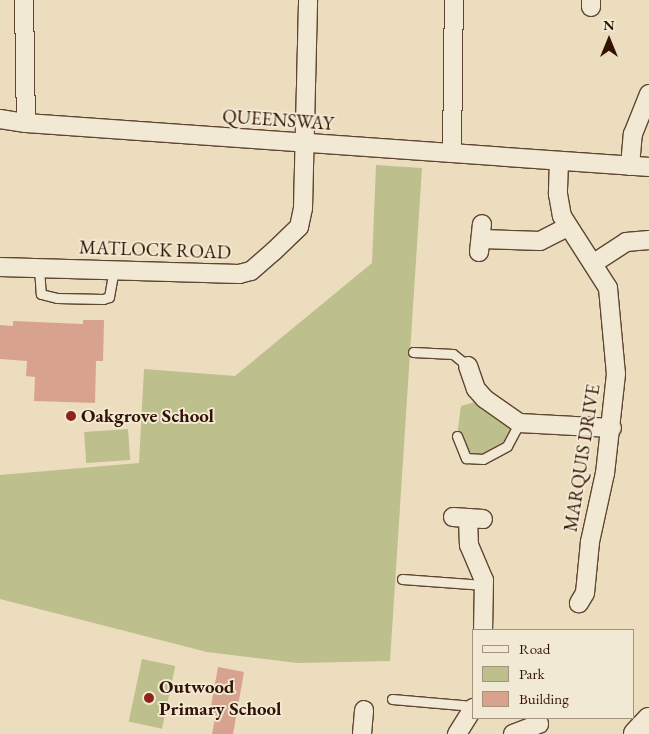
<!DOCTYPE html>
<html>
<head>
<meta charset="utf-8">
<style>
	body { margin:0 }
	#map { position:relative; width:649px; height:734px; overflow:hidden; background:#ebddbd; font-family:"EB Garamond",serif }
	div>[style] { position:absolute }
	.green>* { inset:0; background:#bdbf8d; transform-origin:0 0 }
	.building>* { inset:0; background:#d7a38f }
	.roads { filter:drop-shadow(1px 0 #604532) drop-shadow(-1px 0 #604532) drop-shadow(0 1px #604532) drop-shadow(0 -1px #604532) }
	.service>* { height:9px; margin:-4.5px; padding:0 4.5px; transform-origin:4.5px; border-radius:4.5px; background:#f2e9d4 }
	.minor>* { height:18px; margin:-9px; padding:0 9px; transform-origin:9px; border-radius:9px; background:#f2e9d4 }
	.secondary>* { height:24px; margin:-12px; padding:0 12px; transform-origin:12px; border-radius:12px; background:#f2e9d4 }
	.dots>* { width:14px; height:14px; translate:-50% -50%; box-sizing:border-box; border:2px solid #f2e9d4; border-radius:50% }
	span { translate:-50% -50%; white-space:nowrap; text-align:center; line-height:1.15; -webkit-text-stroke:4px #f2e9d4; paint-order:stroke }
	.street-label { font-size:19px; color:#321203 }
	.poi-label { font-size:19px; color:#321203; font-weight:700 }
	.left { translate:0 -50%; text-align:left }
	.legend { position:absolute; left:472px; top:629px; width:162px; height:90px; box-sizing:border-box; background:#f2e9d4; border:1px solid #a59380; margin:0; padding:6px 9px; list-style:none; font-size:15px; color:#321203 }
	.legend li { display:flex; align-items:center; gap:10px; height:25px }
	.legend b { width:25px; border:1px solid #a59380 }
	.north { position:absolute; left:584px; top:15px; width:50px; height:50px; -webkit-text-stroke:4px #f2e9d4; paint-order:stroke; rotate:0deg; font-size:14px; font-weight:700; line-height:20px; text-align:center; color:#321203 }
	.north::after { content:''; display:block; margin:auto; width:18px; height:22px; background:#321203; clip-path:polygon(50% 0,100% 100%,50% 72%,0 100%) }
</style>
</head>
<body>
<div id="map">
	<div class="green">
		<div style="clip-path:polygon(376px 165px,422px 168px,390px 661px,298px 663px,207px 652px,0 599px,0 475px,139px 463px,144px 369px,235px 376px,372px 263px)"></div>
		<div style="clip-path:polygon(485px 399px,519px 423px,499px 452px,466px 458px,457px 436px,461px 406px)"></div>
		<div style="left:128px;top:429px;width:31px;height:44px;rotate:86deg"></div>
		<div style="left:142px;top:659px;width:34px;height:64px;rotate:12deg"></div>
	</div>
	<div class="building">
		<div style="clip-path:polygon(83px 320px,104px 320px,103px 361px,96px 361px,95px 403px,34px 401px,35px 377px,26px 376px,27px 361px,0 359px,0 325px,13px 326px,13px 321px,83px 324px)"></div>
		<div style="clip-path:polygon(218px 667px,244px 672px,233px 734px,212px 734px,216px 713px,210px 712px)"></div>
	</div>
	<div class="roads">
		<div class="service">
			<div style="left:39px;top:268px;width:26px;rotate:86deg"></div>
			<div style="left:41px;top:294px;width:16px;rotate:14deg"></div>
			<div style="left:57px;top:298px;width:46px;rotate:1.2deg"></div>
			<div style="left:103px;top:299px;width:6px;rotate:-18deg"></div>
			<div style="left:109px;top:297px;width:28px;rotate:-80deg"></div>
			<div style="left:413px;top:352px;width:40px;rotate:2.9deg"></div>
			<div style="left:453px;top:354px;width:19px;rotate:39deg"></div>
			<div style="left:457px;top:436px;width:24px;rotate:68deg"></div>
			<div style="left:466px;top:458px;width:17px;rotate:3deg"></div>
			<div style="left:483px;top:459px;width:27px;rotate:-28deg"></div>
			<div style="left:507px;top:446px;width:26px;rotate:-62deg"></div>
			<div style="left:402px;top:579px;width:82px;rotate:4.2deg"></div>
			<div style="left:392px;top:699px;width:81px;rotate:4.9deg"></div>
		</div>
		<div class="minor">
			<div style="left:24px;top:0;width:123px;rotate:89.1deg"></div>
			<div style="left:26px;top:123px;width:625px;rotate:4.04deg"></div>
			<div style="left:591px;top:7px;width:7px;rotate:-90deg"></div>
			<div style="left:0;top:119px;width:26px;rotate:9deg"></div>
			<div style="left:452px;top:153px;width:153px;rotate:-89.3deg"></div>
			<div style="left:559px;top:161px;width:33px;rotate:92deg"></div>
			<div style="left:558px;top:194px;width:22px;rotate:80deg"></div>
			<div style="left:562px;top:216px;width:85px;rotate:57.4deg"></div>
			<div style="left:608px;top:288px;width:86px;rotate:84.7deg"></div>
			<div style="left:616px;top:374px;width:100px;rotate:96.3deg"></div>
			<div style="left:605px;top:473px;width:71px;rotate:102.3deg"></div>
			<div style="left:590px;top:542px;width:51px;rotate:95.6deg"></div>
			<div style="left:585px;top:593px;width:12px;rotate:121deg"></div>
			<div style="left:630px;top:166px;width:32px;rotate:-85deg"></div>
			<div style="left:633px;top:134px;width:43px;rotate:-68.2deg"></div>
			<div style="left:482px;top:239px;width:58px;rotate:2deg"></div>
			<div style="left:540px;top:241px;width:30px;rotate:-27deg"></div>
			<div style="left:479px;top:252px;width:28px;rotate:-84deg"></div>
			<div style="left:594px;top:263px;width:38px;rotate:-33deg"></div>
			<div style="left:626px;top:242px;width:23px;rotate:-5deg"></div>
			<div style="left:0;top:267px;width:239px;rotate:1.7deg"></div>
			<div style="left:239px;top:274px;width:12px;rotate:-14deg"></div>
			<div style="left:251px;top:271px;width:30px;rotate:-41deg"></div>
			<div style="left:274px;top:251px;width:35px;rotate:-44deg"></div>
			<div style="left:299px;top:227px;width:19px;rotate:-78deg"></div>
			<div style="left:303px;top:208px;width:208px;rotate:-88.6deg"></div>
			<div style="left:468px;top:366px;width:24px;rotate:71deg"></div>
			<div style="left:476px;top:389px;width:13px;rotate:48deg"></div>
			<div style="left:485px;top:399px;width:42px;rotate:35.2deg"></div>
			<div style="left:519px;top:423px;width:93px;rotate:3.1deg"></div>
			<div style="left:453px;top:517px;width:30px;rotate:4deg"></div>
			<div style="left:468px;top:518px;width:27px;rotate:88deg"></div>
			<div style="left:469px;top:545px;width:38px;rotate:67deg"></div>
			<div style="left:484px;top:580px;width:50px;rotate:91.1deg"></div>
			<div style="left:362px;top:734px;width:24px;rotate:-85deg"></div>
			<div style="left:457px;top:734px;width:31px;rotate:-58deg"></div>
			<div style="left:513px;top:734px;width:28px;rotate:-21deg"></div>
		</div>
		<div class="secondary">
			<div style="left:636px;top:734px;width:19px;rotate:-47deg"></div>
		</div>
	</div>
	<div class="dots">
		<div style="left:71px;top:416px;background:#8f2418"></div>
		<div style="left:149px;top:698px;background:#8f2418"></div>
	</div>
	<div class="street-label">
		<span style="left:278px;top:120px;rotate:4deg">QUEENSWAY</span>
		<span style="left:155px;top:250px;rotate:2deg">MATLOCK ROAD</span>
		<span style="left:582px;top:458px;rotate:-81deg">MARQUIS DRIVE</span>
	</div>
	<div class="poi-label">
		<span class="left" style="left:81px;top:416px">Oakgrove School</span>
		<span class="left" style="left:159px;top:698px">Outwood<br>Primary School</span>
	</div>
	<ul class="legend">
	<li><b style="height:6px;background:#f2e9d4"></b>Road</li>
	<li><b style="height:14px;background:#bdbf8d"></b>Park</li>
	<li><b style="height:14px;background:#d7a38f"></b>Building</li>
	</ul>
	<div class="north">N</div>
</div>
</body>
</html>
